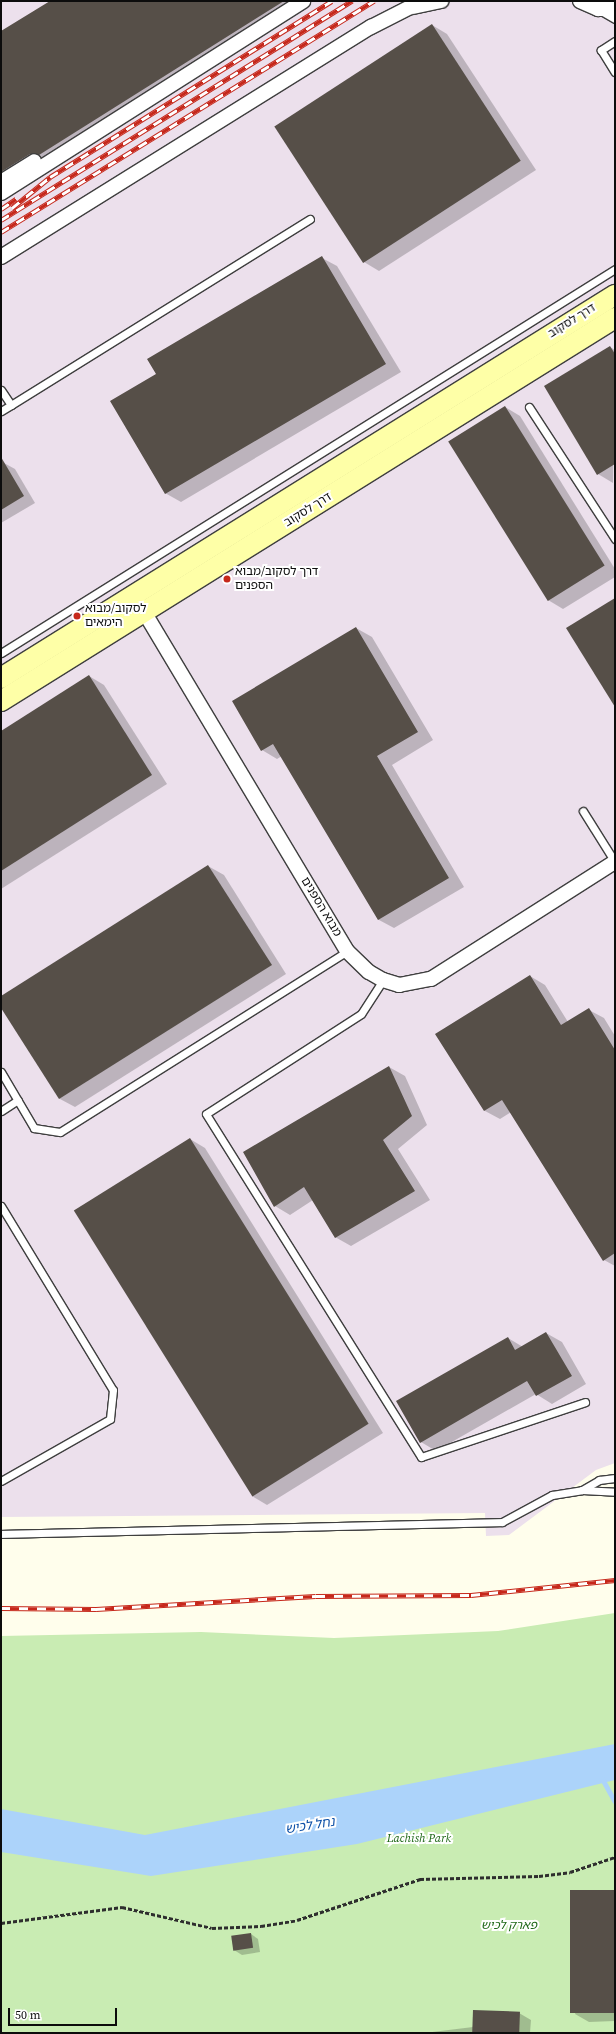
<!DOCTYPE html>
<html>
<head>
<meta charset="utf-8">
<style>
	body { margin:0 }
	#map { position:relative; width:616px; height:2034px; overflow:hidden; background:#fffeec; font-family:"Source Serif 4","Noto Sans Hebrew",serif }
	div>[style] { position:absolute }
	.industrial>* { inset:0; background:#ece0ec }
	.green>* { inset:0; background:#c9ecb3 }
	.water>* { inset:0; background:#acd3fa }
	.shadow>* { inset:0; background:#0003 }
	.stream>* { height:4.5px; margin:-2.25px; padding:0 2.25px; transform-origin:2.25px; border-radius:2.25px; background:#acd3fa }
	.building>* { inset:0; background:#564f48; transform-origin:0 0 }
	.path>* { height:2.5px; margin-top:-1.25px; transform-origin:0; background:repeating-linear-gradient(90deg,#2e2e2e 0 4px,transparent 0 6px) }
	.roads { filter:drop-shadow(1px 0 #3f3f3f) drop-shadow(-1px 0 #3f3f3f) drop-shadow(0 1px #3f3f3f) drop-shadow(0 -1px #3f3f3f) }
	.lane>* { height:7px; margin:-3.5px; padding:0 3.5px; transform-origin:3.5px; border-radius:3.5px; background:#fff }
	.street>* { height:14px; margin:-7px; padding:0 7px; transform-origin:7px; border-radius:7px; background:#fff }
	.secondary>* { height:20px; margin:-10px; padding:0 10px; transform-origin:10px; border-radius:10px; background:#feffa7 }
	.rail>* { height:4.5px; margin-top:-2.25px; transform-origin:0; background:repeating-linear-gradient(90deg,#fff 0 9px,#c6281b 0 18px); box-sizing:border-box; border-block:1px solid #c6281b }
	.dots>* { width:11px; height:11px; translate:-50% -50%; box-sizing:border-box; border:2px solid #fff; border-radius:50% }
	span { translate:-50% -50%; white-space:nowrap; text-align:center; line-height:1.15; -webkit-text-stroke:4px #fff; paint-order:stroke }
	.street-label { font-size:12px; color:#0c0c0c }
	.poi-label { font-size:12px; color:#0c0c0c }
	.left { translate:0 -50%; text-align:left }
	.park-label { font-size:12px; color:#1f6818; font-style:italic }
	.water-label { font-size:13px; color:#0d50a7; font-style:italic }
	.frame { position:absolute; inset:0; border:2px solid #0c0c0c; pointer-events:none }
	.scale { position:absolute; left:8px; top:2008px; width:109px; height:18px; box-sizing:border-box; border:2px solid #0c0c0c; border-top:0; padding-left:5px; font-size:12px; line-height:14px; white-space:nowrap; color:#0c0c0c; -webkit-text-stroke:3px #fff; paint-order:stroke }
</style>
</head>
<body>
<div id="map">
	<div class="industrial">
		<div style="clip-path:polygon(1px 1px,615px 1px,615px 1463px,596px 1470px,509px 1535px,486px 1536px,485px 1513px,1px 1517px)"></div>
	</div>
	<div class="green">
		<div style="clip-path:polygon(615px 1613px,615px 2033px,1px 2033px,1px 1636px,201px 1632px,334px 1638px,498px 1631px)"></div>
	</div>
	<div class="water">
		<div style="clip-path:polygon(615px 1744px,615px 1780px,357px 1844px,151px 1876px,1px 1852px,1px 1809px,145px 1835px)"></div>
	</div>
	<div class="shadow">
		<div style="clip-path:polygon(51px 1px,287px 1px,295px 13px,1px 197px,1px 33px)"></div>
		<div style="clip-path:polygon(432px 25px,447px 34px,536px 170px,379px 271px,364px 262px)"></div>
		<div style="clip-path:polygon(322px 258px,337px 266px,401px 372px,181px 502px,165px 493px,157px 374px)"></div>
		<div style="clip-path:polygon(610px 347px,615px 350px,613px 483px,598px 474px)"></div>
		<div style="clip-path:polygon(505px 407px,520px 416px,615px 569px,615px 577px,563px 609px,548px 600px)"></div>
		<div style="clip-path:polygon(4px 463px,15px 469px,35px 503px,1px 523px)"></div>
		<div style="clip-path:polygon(356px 628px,372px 637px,433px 740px,392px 765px,464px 887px,394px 928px,379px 920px,282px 756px,277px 759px,262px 750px)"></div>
		<div style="clip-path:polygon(89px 676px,104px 685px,167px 784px,1px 889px,1px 732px)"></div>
		<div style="clip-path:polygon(208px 866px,224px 875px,286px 974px,75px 1107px,60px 1099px,1px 1007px,1px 997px)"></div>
		<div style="clip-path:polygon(530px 976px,545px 985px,568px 1022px,589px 1010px,604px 1018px,615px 1036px,615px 1266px,604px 1260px,511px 1112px,500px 1119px,485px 1111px,437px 1034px)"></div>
		<div style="clip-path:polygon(389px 1067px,405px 1076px,427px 1125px,398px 1149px,430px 1200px,351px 1246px,335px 1237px,313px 1200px,290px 1215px,275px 1206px)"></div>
		<div style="clip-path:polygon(190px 1139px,205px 1148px,383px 1433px,267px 1505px,252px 1496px)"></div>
		<div style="clip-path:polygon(546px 1333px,562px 1342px,586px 1384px,552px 1404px,536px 1394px,436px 1451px,421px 1442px,508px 1338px,523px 1347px)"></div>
		<div style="clip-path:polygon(615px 1891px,615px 2021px,589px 2022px,575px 2014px)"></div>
		<div style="clip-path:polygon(251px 1934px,258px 1939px,260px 1952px,242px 1955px,234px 1950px)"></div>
		<div style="clip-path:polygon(519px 2013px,531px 2020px,530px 2033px,424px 2033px,473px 2027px)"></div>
	</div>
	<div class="stream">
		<div style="left:602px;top:1778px;width:26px;rotate:61deg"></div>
	</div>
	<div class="building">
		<div style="clip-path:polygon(50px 1px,284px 1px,39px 155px,30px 154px,1px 172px,1px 31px)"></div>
		<div style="left:432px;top:24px;width:163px;height:188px;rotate:57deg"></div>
		<div style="clip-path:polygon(322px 256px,386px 364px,165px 494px,110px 401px,156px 374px,147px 359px)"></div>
		<div style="clip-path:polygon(610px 346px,615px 354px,615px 464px,597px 475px,544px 386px)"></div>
		<div style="left:505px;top:406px;width:188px;height:67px;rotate:58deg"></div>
		<div style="clip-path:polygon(1px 457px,24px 496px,1px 510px)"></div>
		<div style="clip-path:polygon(615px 598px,615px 707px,566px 628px)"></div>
		<div style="clip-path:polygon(356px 627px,418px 732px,377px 756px,449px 878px,378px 920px,273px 744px,261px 751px,232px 701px)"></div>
		<div style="clip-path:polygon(89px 675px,152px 775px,1px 871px,1px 731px)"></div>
		<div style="clip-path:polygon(208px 865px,272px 965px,59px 1099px,1px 1008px,1px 996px)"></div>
		<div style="clip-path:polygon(530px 975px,561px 1025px,589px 1008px,615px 1050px,615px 1253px,603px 1261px,502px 1100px,484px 1111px,435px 1034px)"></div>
		<div style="clip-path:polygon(389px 1066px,412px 1116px,383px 1140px,415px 1191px,335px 1238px,304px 1187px,274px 1207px,243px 1152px)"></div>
		<div style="left:190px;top:1138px;width:337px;height:137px;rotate:58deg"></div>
		<div style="clip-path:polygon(546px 1332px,572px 1376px,536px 1396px,527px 1381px,420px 1443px,396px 1401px,508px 1337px,515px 1350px)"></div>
		<div style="left:615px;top:1890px;width:123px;height:45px;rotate:90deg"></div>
		<div style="left:251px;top:1933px;width:15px;height:20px;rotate:82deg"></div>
		<div style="left:473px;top:2010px;width:47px;height:23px;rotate:2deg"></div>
	</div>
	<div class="path">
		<div style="left:1px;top:1923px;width:122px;rotate:-7.5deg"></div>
		<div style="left:122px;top:1907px;width:92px;rotate:13.1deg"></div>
		<div style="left:212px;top:1928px;width:49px;rotate:-2.3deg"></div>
		<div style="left:261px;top:1926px;width:36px;rotate:-9deg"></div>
		<div style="left:297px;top:1920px;width:130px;rotate:-18.4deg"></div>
		<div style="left:420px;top:1879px;width:119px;rotate:-1.4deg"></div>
		<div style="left:539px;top:1876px;width:31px;rotate:-7deg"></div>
		<div style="left:570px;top:1872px;width:47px;rotate:-18.4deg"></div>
	</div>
	<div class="roads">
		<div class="lane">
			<div style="left:601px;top:11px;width:16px;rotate:30deg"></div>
			<div style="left:615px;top:41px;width:17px;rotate:147deg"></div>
			<div style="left:601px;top:50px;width:26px;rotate:58deg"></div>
			<div style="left:1px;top:390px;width:18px;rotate:56deg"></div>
			<div style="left:11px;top:405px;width:12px;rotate:149deg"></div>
			<div style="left:11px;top:405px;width:352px;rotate:-31.9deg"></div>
			<div style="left:529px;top:407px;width:158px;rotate:56.9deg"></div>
			<div style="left:1px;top:653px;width:724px;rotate:-32.02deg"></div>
			<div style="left:583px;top:811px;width:60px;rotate:57.9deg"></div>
			<div style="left:383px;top:980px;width:40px;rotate:122.9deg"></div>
			<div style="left:361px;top:1014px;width:184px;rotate:147.2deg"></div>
			<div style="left:206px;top:1114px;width:405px;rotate:57.9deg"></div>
			<div style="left:421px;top:1457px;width:173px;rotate:-18.5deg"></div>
			<div style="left:1px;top:1072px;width:65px;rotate:59.5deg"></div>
			<div style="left:34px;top:1128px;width:26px;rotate:9deg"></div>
			<div style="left:60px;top:1132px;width:339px;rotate:-32.2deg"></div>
			<div style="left:1px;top:1111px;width:20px;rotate:-33deg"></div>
			<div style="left:1px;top:1206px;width:215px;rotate:58.7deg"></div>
			<div style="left:113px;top:1390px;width:29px;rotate:96deg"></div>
			<div style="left:110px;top:1419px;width:125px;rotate:150.4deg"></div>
			<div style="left:582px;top:1490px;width:20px;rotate:-30deg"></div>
			<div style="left:599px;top:1480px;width:16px;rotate:-7deg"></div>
			<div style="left:1px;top:1534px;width:501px;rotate:-1.37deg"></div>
			<div style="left:502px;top:1522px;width:57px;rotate:-28.4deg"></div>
			<div style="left:552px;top:1495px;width:30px;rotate:-9deg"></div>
			<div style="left:582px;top:1490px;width:33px;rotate:3deg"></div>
		</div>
		<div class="street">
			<div style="left:580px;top:1px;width:20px;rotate:24deg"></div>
			<div style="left:598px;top:9px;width:17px"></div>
			<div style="left:413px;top:7px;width:29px;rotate:-12deg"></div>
			<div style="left:1px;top:182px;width:39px;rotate:-32deg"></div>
			<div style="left:1px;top:193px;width:358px;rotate:-32.4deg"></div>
			<div style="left:1px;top:257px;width:436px;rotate:-31.9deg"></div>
			<div style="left:371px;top:27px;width:57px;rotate:-27deg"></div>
			<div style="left:140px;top:605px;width:403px;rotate:59.1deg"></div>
			<div style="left:347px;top:951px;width:30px;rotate:44deg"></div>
			<div style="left:369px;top:972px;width:16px;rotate:30deg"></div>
			<div style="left:383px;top:980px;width:17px;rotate:17deg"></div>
			<div style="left:399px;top:985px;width:33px;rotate:-11deg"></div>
			<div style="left:431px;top:979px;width:218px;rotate:-32.5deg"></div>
		</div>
		<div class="secondary">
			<div style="left:1px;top:678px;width:724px;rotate:-31.96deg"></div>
			<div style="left:1px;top:701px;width:724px;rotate:-31.96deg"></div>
		</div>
	</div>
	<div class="rail">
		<div style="left:12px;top:208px;width:49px;rotate:-39.2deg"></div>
		<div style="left:50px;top:177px;width:332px;rotate:-32deg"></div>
		<div style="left:1px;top:209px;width:18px;rotate:-34deg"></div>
		<div style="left:1px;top:220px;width:414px;rotate:-32deg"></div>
		<div style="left:1px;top:232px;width:439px;rotate:-31.8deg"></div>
		<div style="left:1px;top:1608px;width:95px;rotate:0.6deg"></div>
		<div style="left:96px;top:1609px;width:220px;rotate:-3.4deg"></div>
		<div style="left:316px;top:1596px;width:155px;rotate:-0.4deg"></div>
		<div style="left:471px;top:1595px;width:145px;rotate:-5.9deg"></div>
	</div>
	<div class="dots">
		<div style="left:227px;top:579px;background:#c6281b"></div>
		<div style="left:77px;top:616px;background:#c6281b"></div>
	</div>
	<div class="street-label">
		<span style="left:572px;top:321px;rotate:-32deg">דרך לסקוב</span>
		<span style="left:308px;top:510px;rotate:-32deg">דרך לסקוב</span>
		<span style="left:321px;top:907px;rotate:59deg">מבוא הספנים</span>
	</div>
	<div class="poi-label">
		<span class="left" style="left:235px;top:579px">דרך לסקוב/מבוא<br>הספנים</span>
		<span class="left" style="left:85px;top:616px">לסקוב/מבוא<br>הימאים</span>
	</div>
	<div class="park-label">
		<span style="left:419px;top:1839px">Lachish Park</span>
		<span style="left:509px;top:1926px">פארק לכיש</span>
	</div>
	<div class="water-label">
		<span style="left:310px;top:1826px;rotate:-9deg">נחל לכיש</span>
	</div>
	<div class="frame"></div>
	<div class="scale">50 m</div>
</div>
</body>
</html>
